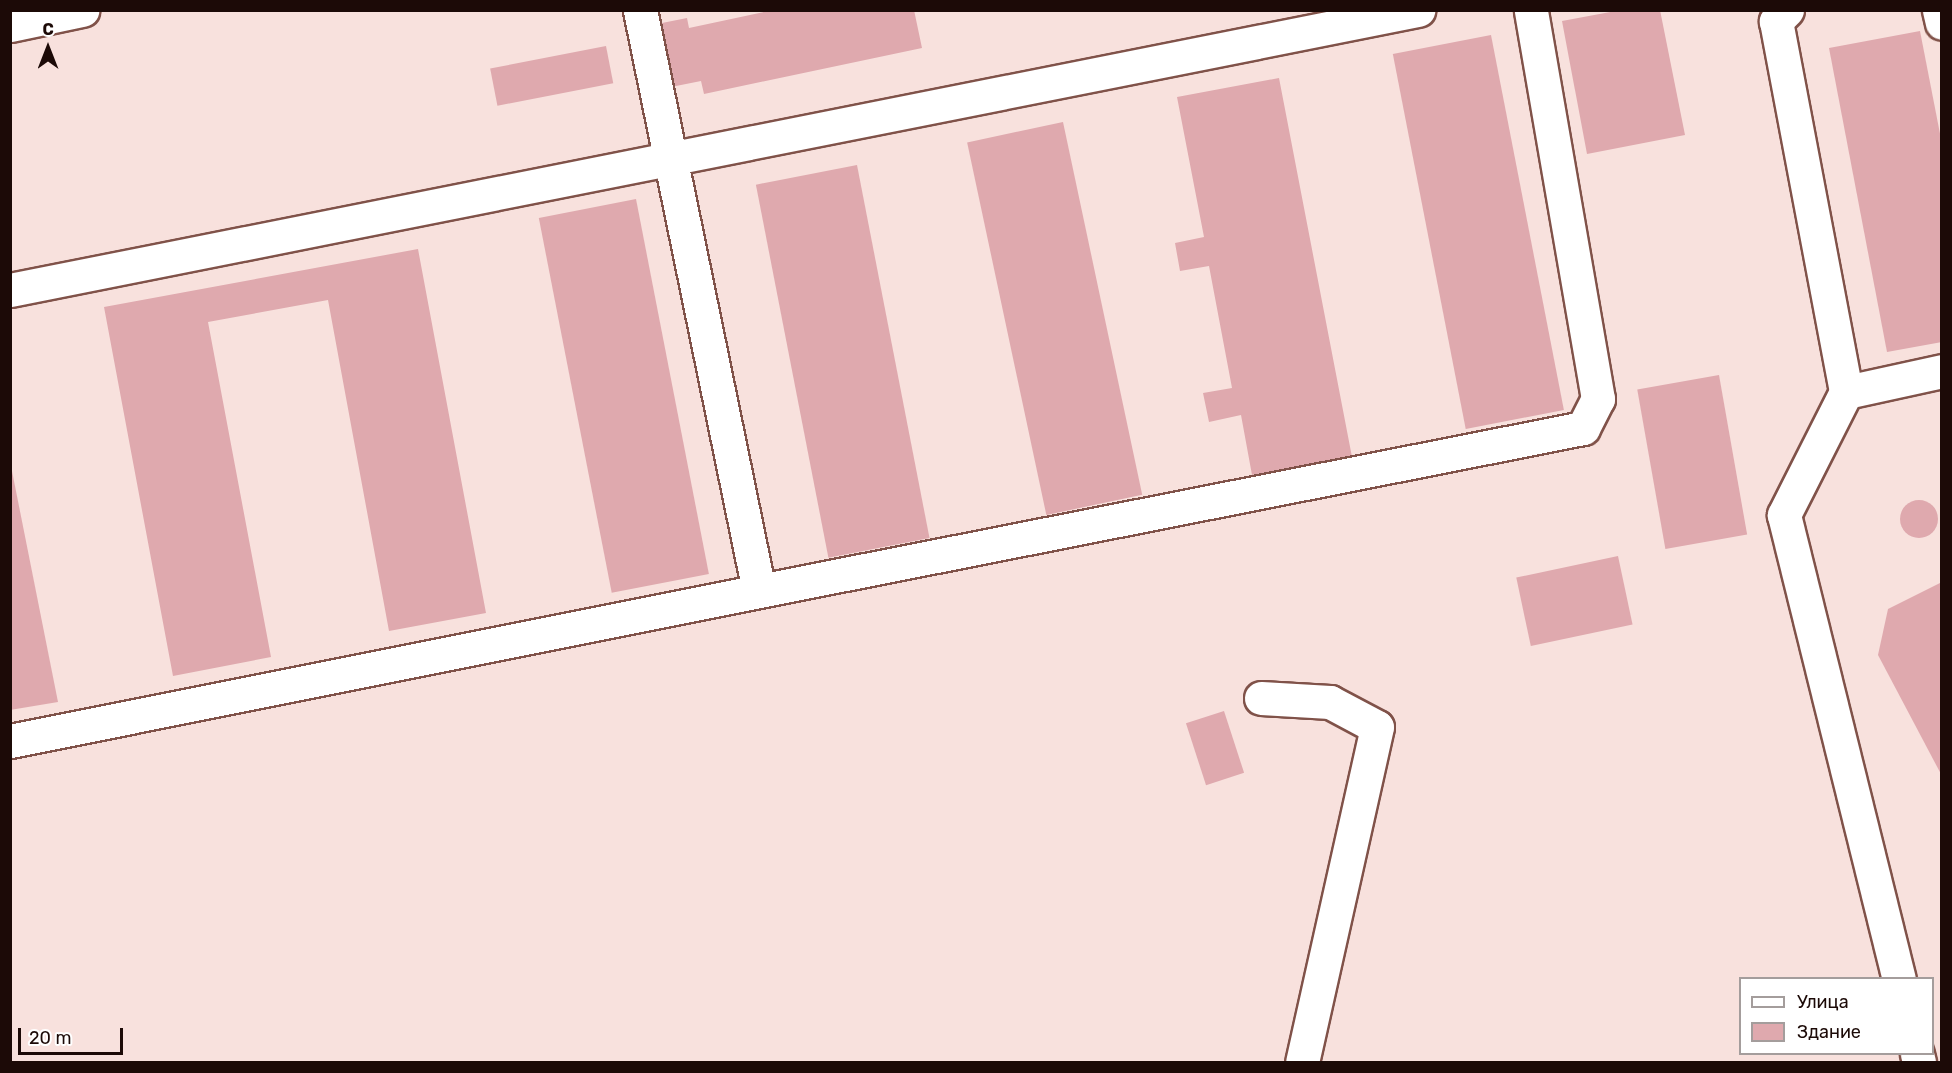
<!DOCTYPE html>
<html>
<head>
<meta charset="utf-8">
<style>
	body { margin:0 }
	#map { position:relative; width:1952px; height:1073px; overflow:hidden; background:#f8e1dd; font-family:Rubik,sans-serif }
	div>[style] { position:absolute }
	.building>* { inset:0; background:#dfa9ae; transform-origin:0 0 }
	.round { border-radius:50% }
	.roads { filter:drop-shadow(2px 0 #805249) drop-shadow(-2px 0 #805249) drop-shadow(0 2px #805249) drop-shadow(0 -2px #805249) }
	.minor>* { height:33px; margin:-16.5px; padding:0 16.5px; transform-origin:16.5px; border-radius:16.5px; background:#fff }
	span { translate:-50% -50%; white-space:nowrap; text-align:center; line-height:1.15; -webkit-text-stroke:4.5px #fff; paint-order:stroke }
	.frame { position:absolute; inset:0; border:12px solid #1c0a07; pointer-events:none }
	.legend { position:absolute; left:1739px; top:977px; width:195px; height:78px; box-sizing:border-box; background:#fff; border:2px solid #a49d9c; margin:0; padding:8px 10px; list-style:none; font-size:18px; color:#1c0a07 }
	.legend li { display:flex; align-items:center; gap:12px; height:30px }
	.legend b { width:30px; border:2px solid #a49d9c }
	.north { position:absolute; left:18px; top:18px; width:60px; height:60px; -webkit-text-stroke:4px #fff; paint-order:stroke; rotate:0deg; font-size:16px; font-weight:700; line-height:24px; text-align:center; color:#1c0a07 }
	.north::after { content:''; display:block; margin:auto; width:21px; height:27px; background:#1c0a07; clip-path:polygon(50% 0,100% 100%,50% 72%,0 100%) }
	.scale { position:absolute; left:18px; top:1028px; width:105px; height:27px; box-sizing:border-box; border:3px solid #1c0a07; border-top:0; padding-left:8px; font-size:18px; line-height:21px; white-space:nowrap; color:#1c0a07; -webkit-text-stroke:4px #fff; paint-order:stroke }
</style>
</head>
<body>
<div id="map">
	<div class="building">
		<div style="clip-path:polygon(773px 10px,914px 10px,922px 48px,704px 94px,701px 81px,671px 87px,657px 24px,687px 18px,689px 28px)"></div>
		<div style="clip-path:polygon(1621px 10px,1660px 10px,1685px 135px,1587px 154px,1562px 21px)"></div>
		<div style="clip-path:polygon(1920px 31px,1942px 144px,1942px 342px,1887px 352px,1829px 48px)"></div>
		<div style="left:1491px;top:35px;width:382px;height:100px;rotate:79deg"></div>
		<div style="left:606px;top:46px;width:38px;height:118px;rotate:79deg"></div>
		<div style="clip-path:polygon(1279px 78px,1352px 457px,1252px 475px,1241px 415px,1209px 422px,1203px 393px,1232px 388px,1209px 266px,1180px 271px,1175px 243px,1204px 237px,1177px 97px)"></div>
		<div style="left:1063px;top:122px;width:381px;height:98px;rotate:78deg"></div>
		<div style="left:857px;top:165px;width:380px;height:103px;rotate:79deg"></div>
		<div style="left:636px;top:199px;width:382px;height:99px;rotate:79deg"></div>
		<div style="clip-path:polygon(418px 249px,486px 613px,389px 631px,328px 300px,208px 322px,271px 657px,173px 676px,104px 307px)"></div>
		<div style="left:1719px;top:375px;width:162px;height:83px;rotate:80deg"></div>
		<div style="clip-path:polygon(10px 461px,58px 702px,10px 710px)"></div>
		<div class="round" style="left:1900px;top:500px;width:38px;height:38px"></div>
		<div style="left:1618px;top:556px;width:70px;height:104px;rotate:78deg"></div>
		<div style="clip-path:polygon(1942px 582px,1942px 776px,1878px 655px,1888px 609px)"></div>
		<div style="left:1224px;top:711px;width:65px;height:40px;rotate:72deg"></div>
	</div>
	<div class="roads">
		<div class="minor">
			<div style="left:1787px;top:10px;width:16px;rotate:135deg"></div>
			<div style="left:1776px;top:21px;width:378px;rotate:79.3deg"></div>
			<div style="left:1846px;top:392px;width:138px;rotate:116.8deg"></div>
			<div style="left:1784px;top:515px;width:477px;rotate:76.1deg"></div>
			<div style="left:1939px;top:10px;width:13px;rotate:77deg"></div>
			<div style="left:10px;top:25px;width:74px;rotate:-11.8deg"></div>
			<div style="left:10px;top:290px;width:1436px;rotate:-11.25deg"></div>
			<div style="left:1846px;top:392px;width:98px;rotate:-12.3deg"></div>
			<div style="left:759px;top:591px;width:840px;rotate:-11.19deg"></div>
			<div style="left:1583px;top:428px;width:33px;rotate:-63deg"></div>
			<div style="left:1598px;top:399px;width:395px;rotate:-99.8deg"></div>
			<div style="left:1261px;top:698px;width:69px;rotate:3.3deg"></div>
			<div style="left:1330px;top:702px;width:53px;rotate:28deg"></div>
			<div style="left:1377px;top:727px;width:343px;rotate:102.6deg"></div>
			<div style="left:10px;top:741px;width:764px;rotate:-11.32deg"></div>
			<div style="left:759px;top:591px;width:593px;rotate:-101.58deg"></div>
			<div style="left:1917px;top:1054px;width:8px;rotate:76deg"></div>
		</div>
	</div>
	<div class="frame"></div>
	<ul class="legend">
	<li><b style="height:8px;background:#fff"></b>Улица</li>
	<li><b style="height:16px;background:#dfa9ae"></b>Здание</li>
	</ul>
	<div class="north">С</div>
	<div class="scale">20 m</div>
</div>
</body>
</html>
